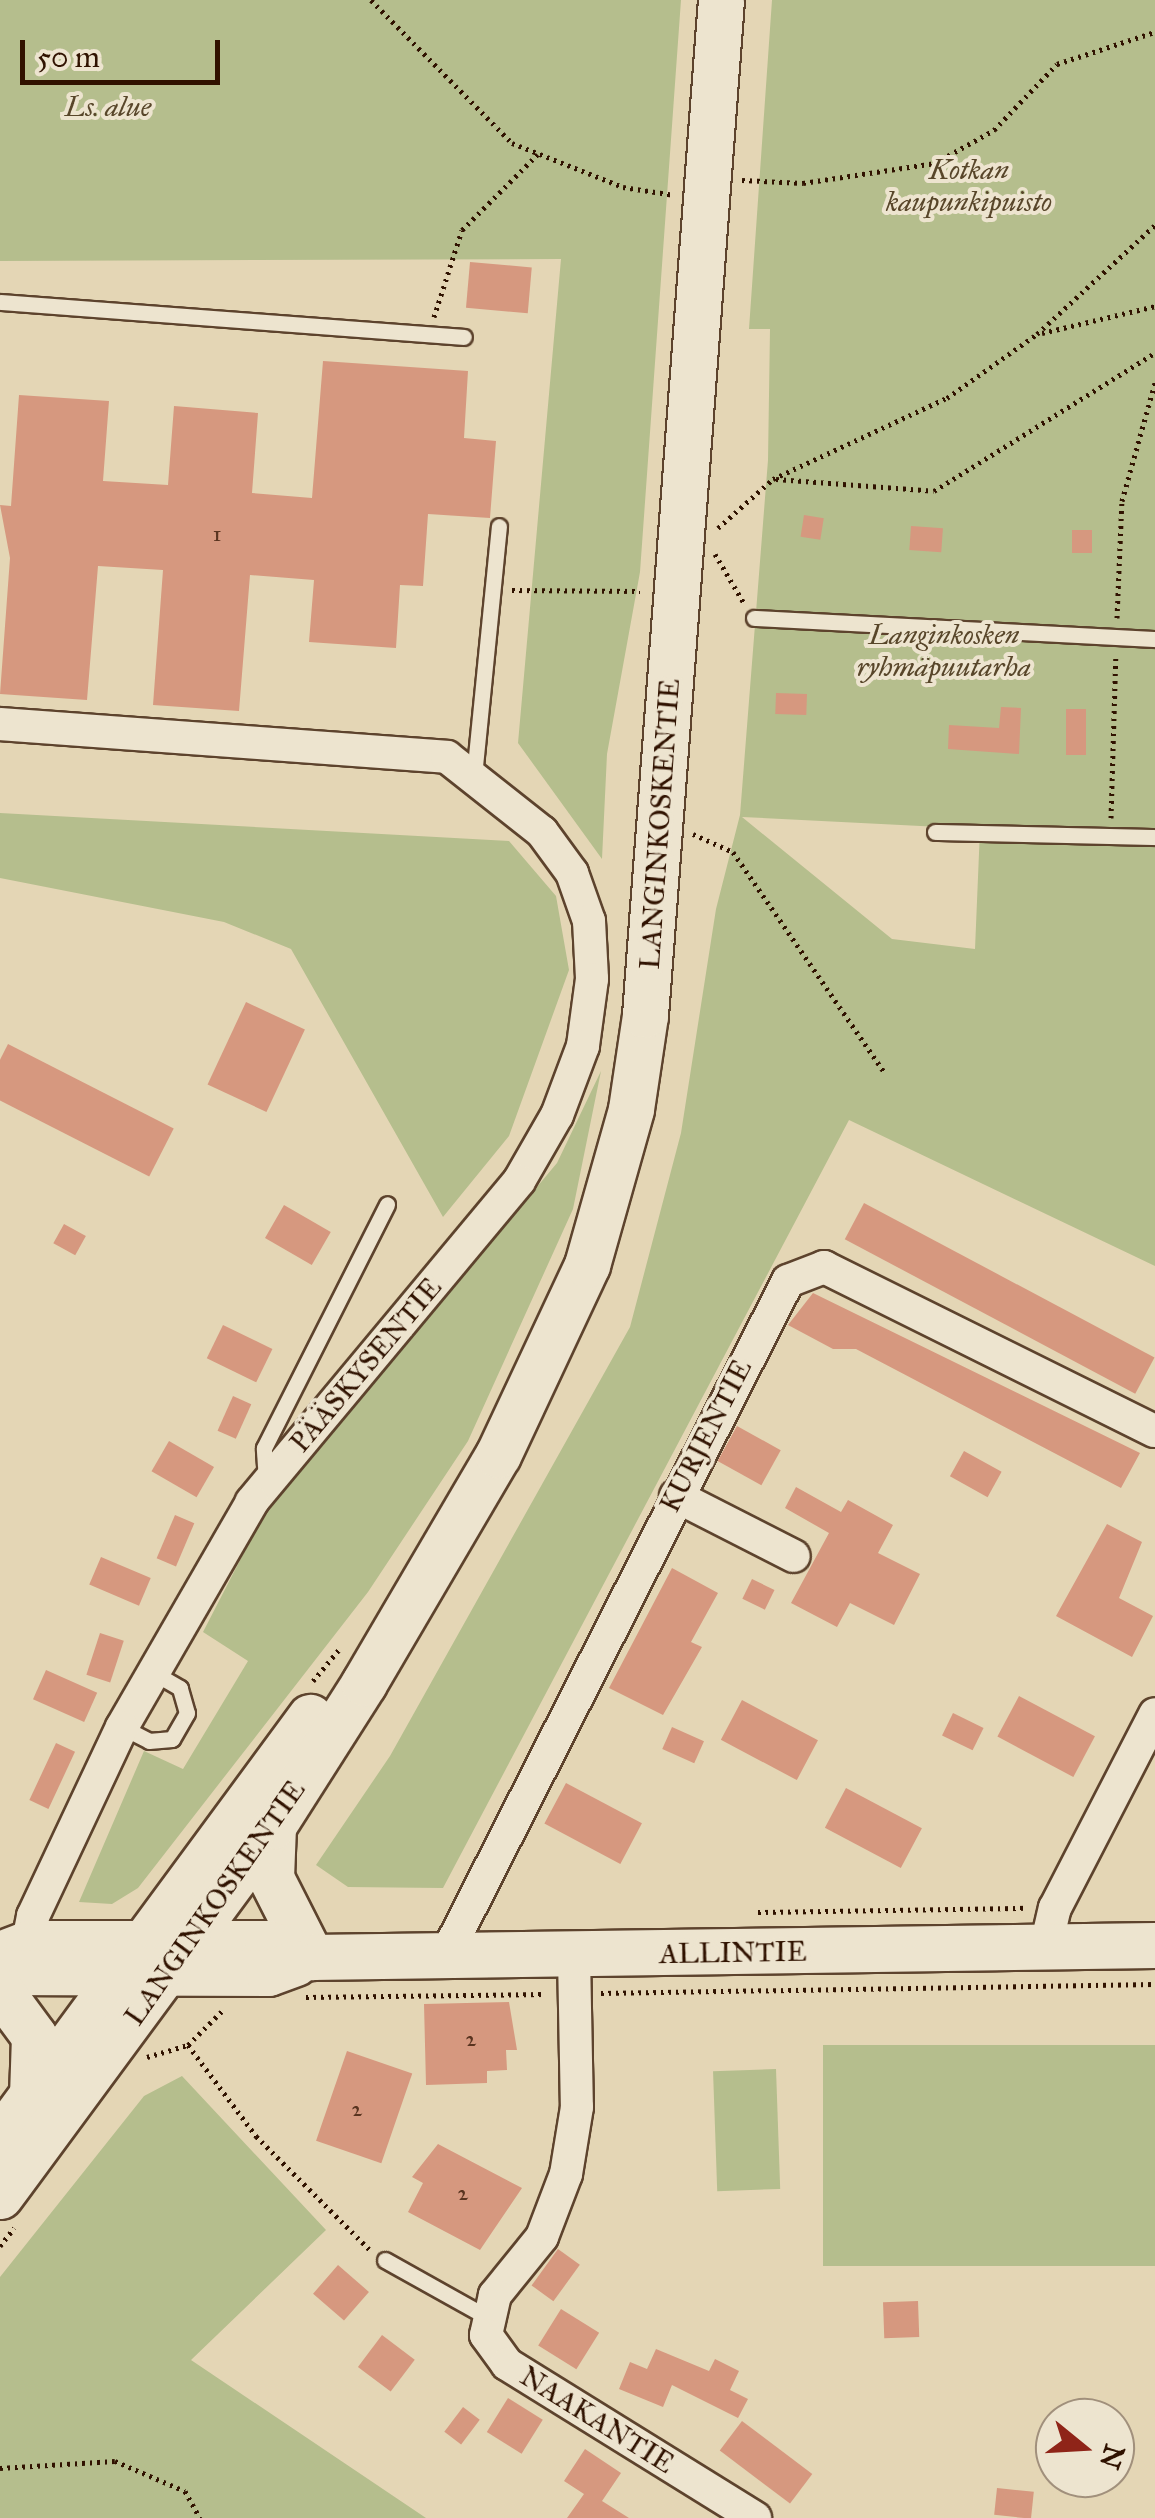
<!DOCTYPE html>
<html>
<head>
<meta charset="utf-8">
<style>
	body { margin:0 }
	#map { position:relative; width:1155px; height:2518px; overflow:hidden; background:#e4d6b5; font-family:"IM FELL Great Primer",serif }
	div>[style] { position:absolute }
	.green>* { inset:0; background:#b5be8d; transform-origin:0 0 }
	.building>* { inset:0; background:#d6987f; transform-origin:0 0 }
	.path>* { height:5px; margin-top:-2.5px; transform-origin:0; background:repeating-linear-gradient(90deg,#301200 0 2.5px,transparent 0 7.5px) }
	.roads { filter:drop-shadow(2px 0 #5d432d) drop-shadow(-2px 0 #5d432d) drop-shadow(0 2px #5d432d) drop-shadow(0 -2px #5d432d) }
	.lane>* { height:15px; margin:-7.5px; padding:0 7.5px; transform-origin:7.5px; border-radius:7.5px; background:#ede4cf }
	.street>* { height:32px; margin:-16px; padding:0 16px; transform-origin:16px; border-radius:16px; background:#ede4cf }
	.secondary>* { height:45px; margin:-22.5px; padding:0 22.5px; transform-origin:22.5px; border-radius:22.5px; background:#ede4cf }
	span { translate:-50% -50%; white-space:nowrap; text-align:center; line-height:1.15; -webkit-text-stroke:8px #ede4cf; paint-order:stroke }
	.number-label { font-size:22px; color:#5a3420 }
	.number-label span { -webkit-text-stroke-width:0 }
	.park-label { font-size:28px; color:#58462a; font-style:italic }
	.street-label { font-size:28px; color:#301200 }
	.north { position:absolute; left:1035px; top:2398px; width:100px; height:100px; box-sizing:border-box; background:#ede4cf; border:2px solid #a1907c; border-radius:50%; rotate:108deg; font-size:28px; font-weight:700; line-height:40px; text-align:center; color:#301200 }
	.north::after { content:''; display:block; margin:auto; width:35px; height:45px; background:#8f2418; clip-path:polygon(50% 0,100% 100%,50% 72%,0 100%) }
	.scale { position:absolute; left:20px; top:40px; width:200px; height:45px; box-sizing:border-box; border:5px solid #301200; border-top:0; padding-left:12px; font-size:30px; line-height:35px; white-space:nowrap; color:#301200; -webkit-text-stroke:8px #ede4cf; paint-order:stroke }
</style>
</head>
<body>
<div id="map">
	<div class="green">
		<div style="clip-path:polygon(0 0,681px 0,640px 572px,607px 754px,602px 859px,518px 743px,561px 259px,0 261px)"></div>
		<div style="clip-path:polygon(evenodd,772px 0,1155px 0,1155px 1266px,849px 1120px,443px 1888px,348px 1887px,316px 1865px,390px 1756px,630px 1327px,681px 1133px,716px 909px,740px 815px,768px 460px,770px 329px,749px 329px,772px 0,742px 817px,980px 829px,975px 949px,892px 939px,742px 817px)"></div>
		<div style="clip-path:polygon(0 813px,509px 841px,556px 896px,569px 970px,509px 1136px,443px 1217px,291px 949px,224px 922px,0 878px)"></div>
		<div style="clip-path:polygon(601px 1071px,573px 1209px,468px 1441px,368px 1592px,138px 1888px,112px 1904px,79px 1902px,144px 1751px,183px 1769px,248px 1661px,203px 1632px,266px 1510px,557px 1163px)"></div>
		<div style="left:1155px;top:2045px;width:221px;height:332px;rotate:90deg"></div>
		<div style="left:776px;top:2069px;width:120px;height:63px;rotate:88deg"></div>
		<div style="clip-path:polygon(182px 2076px,326px 2230px,191px 2360px,426px 2518px,0 2518px,0 2277px,144px 2096px)"></div>
	</div>
	<div class="building">
		<div style="left:470px;top:262px;width:62px;height:46px;rotate:5deg"></div>
		<div style="clip-path:polygon(323px 361px,468px 371px,464px 438px,496px 441px,490px 518px,428px 514px,423px 586px,400px 585px,396px 648px,309px 642px,314px 580px,250px 575px,239px 711px,153px 705px,163px 570px,98px 566px,87px 700px,0 694px,10px 558px,0 505px,11px 506px,19px 395px,109px 401px,103px 481px,168px 485px,174px 406px,258px 413px,252px 493px,312px 498px)"></div>
		<div style="left:804px;top:515px;width:20px;height:22px;rotate:9deg"></div>
		<div style="left:911px;top:526px;width:32px;height:24px;rotate:4deg"></div>
		<div style="left:1072px;top:530px;width:20px;height:23px"></div>
		<div style="left:776px;top:693px;width:31px;height:21px;rotate:2deg"></div>
		<div style="clip-path:polygon(1001px 707px,1021px 708px,1019px 754px,948px 749px,949px 725px,999px 728px)"></div>
		<div style="left:1066px;top:709px;width:20px;height:46px"></div>
		<div style="left:246px;top:1002px;width:65px;height:91px;rotate:25deg"></div>
		<div style="left:8px;top:1044px;width:186px;height:54px;rotate:27deg"></div>
		<div style="left:864px;top:1203px;width:329px;height:41px;rotate:28deg"></div>
		<div style="left:284px;top:1205px;width:54px;height:38px;rotate:30deg"></div>
		<div style="left:64px;top:1224px;width:25px;height:22px;rotate:29deg"></div>
		<div style="clip-path:polygon(813px 1293px,1140px 1453px,1121px 1488px,856px 1349px,833px 1349px,788px 1325px)"></div>
		<div style="left:223px;top:1325px;width:55px;height:37px;rotate:26deg"></div>
		<div style="left:233px;top:1396px;width:20px;height:38px;rotate:24deg"></div>
		<div style="left:737px;top:1426px;width:50px;height:40px;rotate:29deg"></div>
		<div style="left:169px;top:1441px;width:52px;height:35px;rotate:30deg"></div>
		<div style="left:964px;top:1451px;width:43px;height:29px;rotate:29deg"></div>
		<div style="clip-path:polygon(796px 1487px,841px 1512px,848px 1500px,893px 1525px,878px 1553px,920px 1574px,894px 1625px,850px 1603px,837px 1627px,791px 1603px,829px 1533px,785px 1508px)"></div>
		<div style="left:175px;top:1515px;width:21px;height:47px;rotate:23deg"></div>
		<div style="clip-path:polygon(1107px 1524px,1142px 1542px,1119px 1598px,1153px 1616px,1132px 1657px,1056px 1616px)"></div>
		<div style="left:101px;top:1557px;width:54px;height:30px;rotate:23deg"></div>
		<div style="clip-path:polygon(672px 1568px,718px 1593px,691px 1642px,702px 1647px,663px 1715px,609px 1688px)"></div>
		<div style="left:752px;top:1579px;width:25px;height:22px;rotate:26deg"></div>
		<div style="left:100px;top:1633px;width:25px;height:44px;rotate:18deg"></div>
		<div style="left:46px;top:1670px;width:56px;height:32px;rotate:24deg"></div>
		<div style="left:1019px;top:1696px;width:86px;height:46px;rotate:28deg"></div>
		<div style="left:742px;top:1700px;width:86px;height:45px;rotate:28deg"></div>
		<div style="left:953px;top:1713px;width:34px;height:25px;rotate:26deg"></div>
		<div style="left:672px;top:1727px;width:35px;height:24px;rotate:24deg"></div>
		<div style="left:56px;top:1743px;width:21px;height:63px;rotate:25deg"></div>
		<div style="left:566px;top:1783px;width:86px;height:46px;rotate:28deg"></div>
		<div style="left:846px;top:1788px;width:86px;height:45px;rotate:28deg"></div>
		<div style="clip-path:polygon(509px 2002px,517px 2050px,506px 2050px,507px 2070px,487px 2071px,487px 2083px,426px 2085px,424px 2004px)"></div>
		<div style="left:347px;top:2051px;width:69px;height:95px;rotate:19deg"></div>
		<div style="clip-path:polygon(438px 2144px,522px 2188px,480px 2250px,408px 2212px,423px 2183px,412px 2177px)"></div>
		<div style="left:558px;top:2249px;width:27px;height:45px;rotate:36deg"></div>
		<div style="left:338px;top:2265px;width:41px;height:38px;rotate:41deg"></div>
		<div style="left:918px;top:2301px;width:36px;height:35px;rotate:88deg"></div>
		<div style="left:561px;top:2309px;width:45px;height:43px;rotate:32deg"></div>
		<div style="left:382px;top:2335px;width:41px;height:40px;rotate:37deg"></div>
		<div style="clip-path:polygon(656px 2349px,709px 2371px,715px 2359px,739px 2371px,730px 2390px,748px 2399px,738px 2418px,672px 2385px,663px 2407px,619px 2389px,630px 2362px,647px 2369px)"></div>
		<div style="left:508px;top:2398px;width:41px;height:40px;rotate:32deg"></div>
		<div style="left:463px;top:2407px;width:21px;height:31px;rotate:37deg"></div>
		<div style="left:742px;top:2421px;width:88px;height:37px;rotate:37deg"></div>
		<div style="clip-path:polygon(585px 2449px,621px 2473px,602px 2501px,629px 2518px,567px 2518px,584px 2494px,564px 2481px)"></div>
		<div style="left:997px;top:2488px;width:37px;height:27px;rotate:6deg"></div>
	</div>
	<div class="path">
		<div style="left:371px;top:0;width:201px;rotate:45.4deg"></div>
		<div style="left:512px;top:143px;width:119px;rotate:21.6deg"></div>
		<div style="left:623px;top:187px;width:52px;rotate:8.9deg"></div>
		<div style="left:742px;top:180px;width:61px;rotate:2.8deg"></div>
		<div style="left:803px;top:183px;width:134px;rotate:-8.6deg"></div>
		<div style="left:935px;top:163px;width:68px;rotate:-29.2deg"></div>
		<div style="left:994px;top:130px;width:91px;rotate:-46.3deg"></div>
		<div style="left:1057px;top:64px;width:103px;rotate:-18.1deg"></div>
		<div style="left:434px;top:317px;width:91px;rotate:-72.2deg"></div>
		<div style="left:462px;top:230px;width:107px;rotate:-45deg"></div>
		<div style="left:1042px;top:333px;width:116px;rotate:-13.4deg"></div>
		<div style="left:776px;top:479px;width:158px;rotate:4.3deg"></div>
		<div style="left:934px;top:491px;width:261px;rotate:-32deg"></div>
		<div style="left:718px;top:528px;width:74px;rotate:-41.7deg"></div>
		<div style="left:773px;top:479px;width:192px;rotate:-25deg"></div>
		<div style="left:947px;top:398px;width:110px;rotate:-35.4deg"></div>
		<div style="left:1037px;top:334px;width:161px;rotate:-42.7deg"></div>
		<div style="left:715px;top:554px;width:59px;rotate:59.5deg"></div>
		<div style="left:512px;top:590px;width:128px;rotate:0.4deg"></div>
		<div style="left:1117px;top:618px;width:117px;rotate:-87.6deg"></div>
		<div style="left:1122px;top:501px;width:123px;rotate:-74.4deg"></div>
		<div style="left:1111px;top:818px;width:164px;rotate:-88.3deg"></div>
		<div style="left:693px;top:834px;width:44px;rotate:24.2deg"></div>
		<div style="left:733px;top:852px;width:268px;rotate:55.5deg"></div>
		<div style="left:313px;top:1681px;width:44px;rotate:-50.5deg"></div>
		<div style="left:758px;top:1912px;width:269px;rotate:-0.9deg"></div>
		<div style="left:601px;top:1993px;width:554px;rotate:-0.93deg"></div>
		<div style="left:306px;top:1997px;width:239px;rotate:-0.7deg"></div>
		<div style="left:188px;top:2045px;width:114px;rotate:53.2deg"></div>
		<div style="left:256px;top:2136px;width:163px;rotate:45deg"></div>
		<div style="left:147px;top:2057px;width:43px;rotate:-16.3deg"></div>
		<div style="left:188px;top:2045px;width:51px;rotate:-45deg"></div>
		<div style="left:0;top:2246px;width:23px;rotate:-52deg"></div>
		<div style="left:0;top:2468px;width:115px;rotate:-3.5deg"></div>
		<div style="left:115px;top:2461px;width:76px;rotate:23.2deg"></div>
		<div style="left:185px;top:2491px;width:31px;rotate:61deg"></div>
	</div>
	<div class="roads">
		<div class="lane">
			<div style="left:0;top:302px;width:465px;rotate:4.3deg"></div>
			<div style="left:754px;top:618px;width:402px;rotate:3deg"></div>
			<div style="left:474px;top:776px;width:251px;rotate:-84.3deg"></div>
			<div style="left:935px;top:832px;width:220px;rotate:1.3deg"></div>
			<div style="left:266px;top:1480px;width:32px;rotate:-94deg"></div>
			<div style="left:264px;top:1448px;width:273px;rotate:-63.2deg"></div>
			<div style="left:122px;top:1727px;width:30px;rotate:27deg"></div>
			<div style="left:149px;top:1741px;width:23px;rotate:-5deg"></div>
			<div style="left:172px;top:1739px;width:30px;rotate:-60deg"></div>
			<div style="left:187px;top:1713px;width:26px;rotate:-106deg"></div>
			<div style="left:180px;top:1688px;width:32px;rotate:-150deg"></div>
			<div style="left:385px;top:2260px;width:115px;rotate:29.2deg"></div>
		</div>
		<div class="street">
			<div style="left:0;top:724px;width:448px;rotate:4.2deg"></div>
			<div style="left:447px;top:757px;width:121px;rotate:38.3deg"></div>
			<div style="left:542px;top:832px;width:51px;rotate:53.8deg"></div>
			<div style="left:572px;top:873px;width:51px;rotate:70.5deg"></div>
			<div style="left:589px;top:921px;width:58px;rotate:87deg"></div>
			<div style="left:592px;top:979px;width:68px;rotate:97.7deg"></div>
			<div style="left:583px;top:1046px;width:74px;rotate:110.6deg"></div>
			<div style="left:557px;top:1115px;width:76px;rotate:119.9deg"></div>
			<div style="left:519px;top:1181px;width:418px;rotate:129.8deg"></div>
			<div style="left:252px;top:1502px;width:260px;rotate:120deg"></div>
			<div style="left:122px;top:1727px;width:209px;rotate:115.2deg"></div>
			<div style="left:33px;top:1916px;width:47px;rotate:101.1deg"></div>
			<div style="left:676px;top:1496px;width:132px;rotate:27deg"></div>
			<div style="left:1046px;top:1946px;width:39px;rotate:-77deg"></div>
			<div style="left:1055px;top:1908px;width:218px;rotate:-62.7deg"></div>
			<div style="left:574px;top:1956px;width:151px;rotate:88.9deg"></div>
			<div style="left:577px;top:2107px;width:68px;rotate:99.3deg"></div>
			<div style="left:566px;top:2174px;width:67px;rotate:110.9deg"></div>
			<div style="left:542px;top:2237px;width:75px;rotate:129deg"></div>
			<div style="left:495px;top:2295px;width:41px;rotate:102.7deg"></div>
			<div style="left:486px;top:2335px;width:36px;rotate:54deg"></div>
			<div style="left:507px;top:2364px;width:292px;rotate:31.8deg"></div>
			<div style="left:445px;top:1957px;width:758px;rotate:-63.1deg"></div>
			<div style="left:788px;top:1281px;width:39px;rotate:-21deg"></div>
			<div style="left:824px;top:1267px;width:369px;rotate:26.4deg"></div>
		</div>
		<div class="secondary">
			<div style="left:273px;top:1826px;width:52px;rotate:92.2deg"></div>
			<div style="left:271px;top:1878px;width:89px;rotate:63.1deg"></div>
			<div style="left:0;top:1954px;width:30px;rotate:-21deg"></div>
			<div style="left:28px;top:1943px;width:239px"></div>
			<div style="left:267px;top:1943px;width:46px;rotate:17.7deg"></div>
			<div style="left:311px;top:1957px;width:844px;rotate:-0.81deg"></div>
			<div style="left:0;top:1972px;width:268px;rotate:0.2deg"></div>
			<div style="left:268px;top:1973px;width:29px;rotate:-20deg"></div>
			<div style="left:0;top:1990px;width:57px;rotate:53.5deg"></div>
			<div style="left:34px;top:2036px;width:59px;rotate:91.9deg"></div>
			<div style="left:0;top:2138px;width:523px;rotate:-53.63deg"></div>
			<div style="left:0;top:2196px;width:460px;rotate:-53.6deg"></div>
			<div style="left:273px;top:1826px;width:169px;rotate:-57.5deg"></div>
			<div style="left:364px;top:1683px;width:264px;rotate:-59.6deg"></div>
			<div style="left:498px;top:1455px;width:210px;rotate:-64.9deg"></div>
			<div style="left:587px;top:1265px;width:162px;rotate:-74.2deg"></div>
			<div style="left:631px;top:1109px;width:95px;rotate:-81.5deg"></div>
			<div style="left:645px;top:1015px;width:1018px;rotate:-85.72deg"></div>
		</div>
	</div>
	<div class="number-label">
		<span style="left:217px;top:534px">1</span>
		<span style="left:471px;top:2039px">2</span>
		<span style="left:357px;top:2109px">2</span>
		<span style="left:463px;top:2193px">2</span>
	</div>
	<div class="park-label">
		<span style="left:108px;top:107px">Ls. alue</span>
		<span style="left:969px;top:186px">Kotkan<br>kaupunkipuisto</span>
		<span style="left:944px;top:651px">Langinkosken<br>ryhmäpuutarha</span>
	</div>
	<div class="street-label">
		<span style="left:660px;top:824px;rotate:-86deg">LANGINKOSKENTIE</span>
		<span style="left:366px;top:1365px;rotate:-50deg">PÄÄSKYSENTIE</span>
		<span style="left:706px;top:1436px;rotate:-63deg">KURJENTIE</span>
		<span style="left:215px;top:1903px;rotate:-55deg">LANGINKOSKENTIE</span>
		<span style="left:733px;top:1953px;rotate:-1deg">ALLINTIE</span>
		<span style="left:597px;top:2420px;rotate:32deg">NAAKANTIE</span>
	</div>
	<div class="north">N</div>
	<div class="scale">50 m</div>
</div>
</body>
</html>
